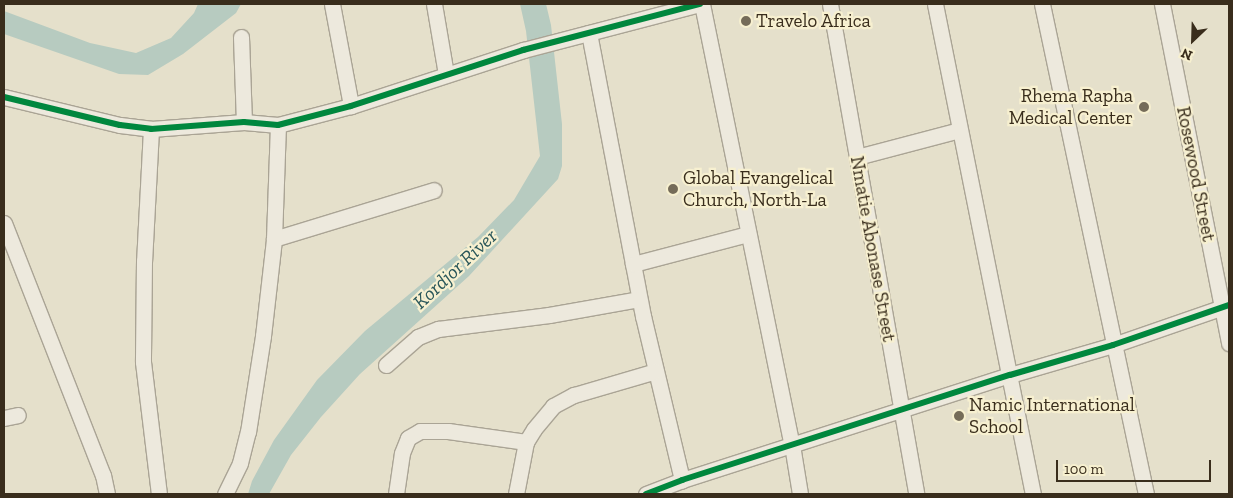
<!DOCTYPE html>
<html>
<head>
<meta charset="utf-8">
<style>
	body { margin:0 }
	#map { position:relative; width:1233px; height:498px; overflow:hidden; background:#e5e0cb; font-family:"Zilla Slab",serif }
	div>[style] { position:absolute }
	.water>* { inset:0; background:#b7cbc0 }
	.roads { filter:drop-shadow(1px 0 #aaa495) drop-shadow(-1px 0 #aaa495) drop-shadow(0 1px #aaa495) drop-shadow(0 -1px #aaa495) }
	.minor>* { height:15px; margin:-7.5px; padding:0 7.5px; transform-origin:7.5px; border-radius:7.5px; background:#ede9dd }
	.cycleway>* { height:6px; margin:-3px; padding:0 3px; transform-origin:3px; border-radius:3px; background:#00873e }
	.dots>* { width:14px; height:14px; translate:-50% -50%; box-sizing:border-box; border:2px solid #f7f0d0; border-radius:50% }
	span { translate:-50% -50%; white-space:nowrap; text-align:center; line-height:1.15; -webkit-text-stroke:4.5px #f7f0d0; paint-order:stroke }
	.poi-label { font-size:19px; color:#392d1c }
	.left { translate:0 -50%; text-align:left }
	.right { translate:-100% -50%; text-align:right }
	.street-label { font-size:19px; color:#392d1c }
	.water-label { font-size:20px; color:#2a575a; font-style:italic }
	.frame { position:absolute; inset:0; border:5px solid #392d1c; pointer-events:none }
	.north { position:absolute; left:1168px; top:15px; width:50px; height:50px; -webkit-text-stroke:4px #f7f0d0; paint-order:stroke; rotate:204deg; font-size:14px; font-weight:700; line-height:20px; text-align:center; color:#392d1c }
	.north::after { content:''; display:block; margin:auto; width:18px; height:22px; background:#392d1c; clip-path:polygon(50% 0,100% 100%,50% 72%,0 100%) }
	.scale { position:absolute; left:1056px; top:460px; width:155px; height:22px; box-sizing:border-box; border:2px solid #392d1c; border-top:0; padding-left:6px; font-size:15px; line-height:18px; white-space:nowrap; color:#392d1c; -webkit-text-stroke:4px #f7f0d0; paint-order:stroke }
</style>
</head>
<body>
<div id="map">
	<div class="water">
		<div style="clip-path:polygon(198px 4px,241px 4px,236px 13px,183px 54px,148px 75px,119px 74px,4px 34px,4px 11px,90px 43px,136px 53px,171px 38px,194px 13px)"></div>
		<div style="clip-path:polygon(520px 4px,546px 4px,551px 25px,562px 124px,562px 166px,558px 179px,469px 276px,360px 374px,321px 417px,291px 455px,269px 494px,248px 494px,252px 481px,274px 440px,317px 380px,365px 331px,478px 237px,514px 200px,540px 156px,526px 31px)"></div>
	</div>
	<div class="roads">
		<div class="minor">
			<div style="left:332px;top:4px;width:104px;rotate:79.4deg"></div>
			<div style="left:434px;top:4px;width:71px;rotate:80.3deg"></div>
			<div style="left:702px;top:4px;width:450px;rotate:78.5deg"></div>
			<div style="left:792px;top:445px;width:50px;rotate:80.7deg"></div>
			<div style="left:830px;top:4px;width:497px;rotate:80deg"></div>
			<div style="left:935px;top:4px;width:500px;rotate:78.7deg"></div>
			<div style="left:1042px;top:4px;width:501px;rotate:78.02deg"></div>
			<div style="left:1162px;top:4px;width:346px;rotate:78.8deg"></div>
			<div style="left:589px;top:33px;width:288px;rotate:79.2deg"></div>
			<div style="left:643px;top:316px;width:169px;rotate:76.6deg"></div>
			<div style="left:241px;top:37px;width:85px;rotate:88deg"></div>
			<div style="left:4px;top:97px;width:119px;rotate:13.6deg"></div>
			<div style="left:120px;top:125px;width:31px;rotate:7deg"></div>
			<div style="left:151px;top:129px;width:93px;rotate:-4.3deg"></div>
			<div style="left:244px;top:122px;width:34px;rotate:5deg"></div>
			<div style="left:278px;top:125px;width:75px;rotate:-14.6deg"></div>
			<div style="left:351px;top:106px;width:181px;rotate:-18deg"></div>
			<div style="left:523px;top:50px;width:183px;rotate:-14.6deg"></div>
			<div style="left:151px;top:129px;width:132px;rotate:93deg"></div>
			<div style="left:144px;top:261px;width:101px;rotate:90.6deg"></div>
			<div style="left:143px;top:362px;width:133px;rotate:83.1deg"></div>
			<div style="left:857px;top:157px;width:106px;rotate:-14.7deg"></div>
			<div style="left:4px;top:223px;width:271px;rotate:68.6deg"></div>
			<div style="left:103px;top:475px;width:19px;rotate:78deg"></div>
			<div style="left:274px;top:239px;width:167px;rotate:-17deg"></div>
			<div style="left:633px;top:264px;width:119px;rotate:-14.6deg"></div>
			<div style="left:386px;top:365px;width:43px;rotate:-41.2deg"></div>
			<div style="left:418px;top:337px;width:22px;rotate:-22deg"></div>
			<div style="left:438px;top:329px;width:112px;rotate:-7.2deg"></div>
			<div style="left:549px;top:315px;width:91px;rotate:-10.1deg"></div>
			<div style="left:4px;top:418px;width:14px;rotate:-12deg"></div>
			<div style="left:225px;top:494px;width:34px;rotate:-64deg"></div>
			<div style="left:240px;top:463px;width:32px;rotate:-76deg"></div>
			<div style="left:248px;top:432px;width:97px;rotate:-81.1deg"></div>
			<div style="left:263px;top:336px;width:98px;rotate:-83.5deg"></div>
			<div style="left:274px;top:239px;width:114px;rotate:-88deg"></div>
			<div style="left:396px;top:494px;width:41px;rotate:-81.7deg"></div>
			<div style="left:402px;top:453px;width:16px;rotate:-68deg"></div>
			<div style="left:408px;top:438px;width:14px;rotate:-30deg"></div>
			<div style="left:420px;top:431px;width:28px"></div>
			<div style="left:448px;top:431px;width:79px;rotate:8deg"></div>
			<div style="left:516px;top:494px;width:53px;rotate:-79.1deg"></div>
			<div style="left:526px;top:442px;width:15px;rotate:-58deg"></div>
			<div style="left:534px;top:429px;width:30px;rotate:-50deg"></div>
			<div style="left:553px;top:406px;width:24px;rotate:-28deg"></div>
			<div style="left:574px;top:395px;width:85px;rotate:-16.3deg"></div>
			<div style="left:646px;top:494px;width:39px;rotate:-21deg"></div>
			<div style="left:682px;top:480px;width:344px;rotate:-17.8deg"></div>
			<div style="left:1010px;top:375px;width:107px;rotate:-16.2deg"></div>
			<div style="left:1113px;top:345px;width:123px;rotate:-19deg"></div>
		</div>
	</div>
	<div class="cycleway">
		<div style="left:4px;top:97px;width:119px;rotate:13.6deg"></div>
		<div style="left:120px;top:125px;width:31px;rotate:7deg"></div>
		<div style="left:151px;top:129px;width:93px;rotate:-4.3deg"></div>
		<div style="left:244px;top:122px;width:34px;rotate:5deg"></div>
		<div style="left:278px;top:125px;width:75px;rotate:-14.6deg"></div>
		<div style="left:351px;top:106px;width:181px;rotate:-18deg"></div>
		<div style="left:523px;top:50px;width:183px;rotate:-14.6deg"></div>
		<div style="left:646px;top:494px;width:39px;rotate:-21deg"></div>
		<div style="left:682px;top:480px;width:344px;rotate:-17.8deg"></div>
		<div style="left:1010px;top:375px;width:107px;rotate:-16.2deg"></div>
		<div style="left:1113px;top:345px;width:123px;rotate:-19deg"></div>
	</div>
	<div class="dots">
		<div style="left:746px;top:21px;background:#756c59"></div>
		<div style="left:1144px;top:107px;background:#756c59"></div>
		<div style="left:673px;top:189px;background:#756c59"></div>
		<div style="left:959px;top:416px;background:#756c59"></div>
	</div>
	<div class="poi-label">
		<span class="left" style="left:756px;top:21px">Travelo Africa</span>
		<span class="right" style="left:1133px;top:107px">Rhema Rapha<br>Medical Center</span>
		<span class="left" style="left:683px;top:189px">Global Evangelical<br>Church, North-La</span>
		<span class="left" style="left:969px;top:416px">Namic International<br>School</span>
	</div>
	<div class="street-label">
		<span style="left:1196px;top:174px;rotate:79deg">Rosewood Street</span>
		<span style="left:873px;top:249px;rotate:80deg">Nmatie Abonase Street</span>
	</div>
	<div class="water-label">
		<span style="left:455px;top:269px;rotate:-43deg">Kordjor River</span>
	</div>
	<div class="frame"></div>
	<div class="north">N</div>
	<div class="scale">100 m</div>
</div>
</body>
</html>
